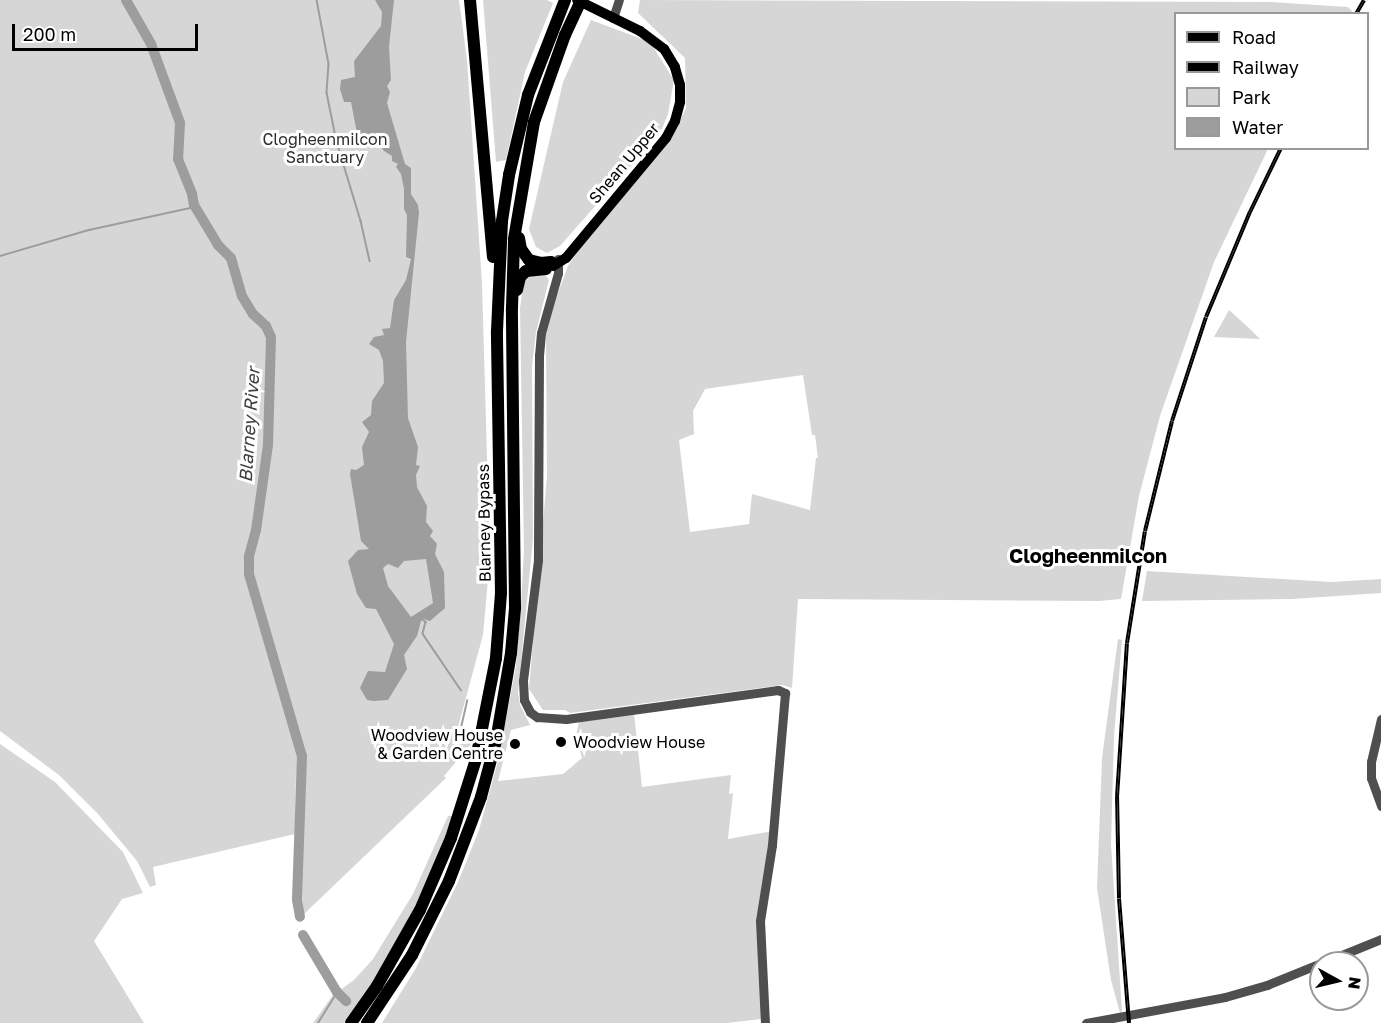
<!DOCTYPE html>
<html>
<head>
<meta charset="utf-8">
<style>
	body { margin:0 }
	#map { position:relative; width:1381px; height:1023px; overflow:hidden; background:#fff; font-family:"Golos Text",sans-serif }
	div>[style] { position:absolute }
	.green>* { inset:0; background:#d6d6d6 }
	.water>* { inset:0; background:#9d9d9d }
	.stream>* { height:1.5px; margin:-0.75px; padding:0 0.75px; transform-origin:0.75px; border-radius:0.75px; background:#9d9d9d }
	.river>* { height:10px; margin:-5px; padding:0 5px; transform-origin:5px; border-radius:5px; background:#9d9d9d }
	.minor>* { height:9px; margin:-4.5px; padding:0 4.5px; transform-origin:4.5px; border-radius:4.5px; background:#4f4f4f }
	.major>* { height:10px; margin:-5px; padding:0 5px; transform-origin:5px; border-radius:5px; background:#000 }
	.highway>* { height:12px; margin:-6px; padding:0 6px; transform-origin:6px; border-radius:6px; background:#000 }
	.rail>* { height:4px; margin-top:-2px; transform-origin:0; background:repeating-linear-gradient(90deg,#fff 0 4.5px,#000 0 9px); box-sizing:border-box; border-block:2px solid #000 }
	.dots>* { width:16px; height:16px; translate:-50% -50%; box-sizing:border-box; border:3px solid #fff; border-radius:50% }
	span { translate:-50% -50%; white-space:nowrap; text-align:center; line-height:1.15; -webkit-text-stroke:6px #fff; paint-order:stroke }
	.park-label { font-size:16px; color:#2d2d2d }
	.street-label { font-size:16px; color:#000 }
	.poi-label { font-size:16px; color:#000 }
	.right { translate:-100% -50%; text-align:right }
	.left { translate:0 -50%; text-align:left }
	.water-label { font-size:18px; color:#3e3e3e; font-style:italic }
	.quarter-label { font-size:20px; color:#000; font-weight:700 }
	.legend { position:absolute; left:1174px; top:12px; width:195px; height:138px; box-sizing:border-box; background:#fff; border:2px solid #999; margin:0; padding:8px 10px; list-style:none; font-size:18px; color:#000 }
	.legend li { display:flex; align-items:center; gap:12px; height:30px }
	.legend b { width:30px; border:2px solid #999 }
	.north { position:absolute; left:1309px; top:951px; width:60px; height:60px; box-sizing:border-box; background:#fff; border:2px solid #999; border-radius:50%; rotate:98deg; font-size:16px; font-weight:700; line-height:24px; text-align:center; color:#000 }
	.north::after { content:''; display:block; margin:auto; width:21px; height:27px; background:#000; clip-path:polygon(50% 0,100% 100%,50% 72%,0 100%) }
	.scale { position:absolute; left:12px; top:24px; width:186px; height:27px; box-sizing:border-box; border:3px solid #000; border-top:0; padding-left:8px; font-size:18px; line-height:21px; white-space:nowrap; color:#000; -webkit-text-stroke:4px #fff; paint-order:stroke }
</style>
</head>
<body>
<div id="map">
	<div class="green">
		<div style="clip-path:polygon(0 0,459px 0,467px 60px,482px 283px,489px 527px,489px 568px,483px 635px,455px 738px,471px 744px,444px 776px,446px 778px,303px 915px,296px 770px,295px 834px,153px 867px,156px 885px,150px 887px,137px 861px,98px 814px,59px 775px,0 731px)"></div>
		<div style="clip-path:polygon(483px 0,547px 0,553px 3px,525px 72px,506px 160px,496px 162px)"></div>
		<div style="clip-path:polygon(evenodd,640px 0,1270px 2px,1348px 7px,1352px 11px,1350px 14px,1176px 14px,1176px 148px,1268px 149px,1214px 262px,1160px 416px,1139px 496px,1121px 599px,1099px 601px,798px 599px,792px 688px,782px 685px,570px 713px,565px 710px,543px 710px,529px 689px,547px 476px,546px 335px,556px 298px,568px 266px,585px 240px,674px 133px,686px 108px,685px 58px,638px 13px,640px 0,803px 375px,812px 435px,815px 435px,818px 458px,816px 458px,810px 510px,752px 494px,749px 524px,690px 532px,679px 440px,694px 434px,693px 411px,705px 389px,803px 375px)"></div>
		<div style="clip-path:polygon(591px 20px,650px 42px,674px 80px,668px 114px,661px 131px,560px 246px,547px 253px,536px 247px,529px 229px,563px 82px)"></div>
		<div style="clip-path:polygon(544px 273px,549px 280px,536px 332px,532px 366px,533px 539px,518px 693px,520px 705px,530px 725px,511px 730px,498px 781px,563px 774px,582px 758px,576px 736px,580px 717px,634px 713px,642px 787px,731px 775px,729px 794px,733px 793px,728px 839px,773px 831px,764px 890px,761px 1019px,727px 1023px,382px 1023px,416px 968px,458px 882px,479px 830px,498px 761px,516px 666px,521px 605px,524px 549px,520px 308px,523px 286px,527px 276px)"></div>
		<div style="clip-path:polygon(1229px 310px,1249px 328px,1260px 339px,1214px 337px)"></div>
		<div style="clip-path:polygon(1147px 571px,1331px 582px,1381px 579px,1381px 593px,1292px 599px,1142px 601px)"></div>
		<div style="clip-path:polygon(1118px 639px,1122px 640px,1114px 736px,1111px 844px,1122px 1011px,1120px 1013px,1111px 980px,1097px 888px,1102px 758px)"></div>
		<div style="clip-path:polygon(0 744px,55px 782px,123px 852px,143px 893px,122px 899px,94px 941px,144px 1023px,0 1023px)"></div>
		<div style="clip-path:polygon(448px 816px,453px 816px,434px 865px,409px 919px,371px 985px,344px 1023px,313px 1023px,333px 995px,354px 980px,373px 959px,413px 894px)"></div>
	</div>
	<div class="water">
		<div style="clip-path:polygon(evenodd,375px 0,394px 0,389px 47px,391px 80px,387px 86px,390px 92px,387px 103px,405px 164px,411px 168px,411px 194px,418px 205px,419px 213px,406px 342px,408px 418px,418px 447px,416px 465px,420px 466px,416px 475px,417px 487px,427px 506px,426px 522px,433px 531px,430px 536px,437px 544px,435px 554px,444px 572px,445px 608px,430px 621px,423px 619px,421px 621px,417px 636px,404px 655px,407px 669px,388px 700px,374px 701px,367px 700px,360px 688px,368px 671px,385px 672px,394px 644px,376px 609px,366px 608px,357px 594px,348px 561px,358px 550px,369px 549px,361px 541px,350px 474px,351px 469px,356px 470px,364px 465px,362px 447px,369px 432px,362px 422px,371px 415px,372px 401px,384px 383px,383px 361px,379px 350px,369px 344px,374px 337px,384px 335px,382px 329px,390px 328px,394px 300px,406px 280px,411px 259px,406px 257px,407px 215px,404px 209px,404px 189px,401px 174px,396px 167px,398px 164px,392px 161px,392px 156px,384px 151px,376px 140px,359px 144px,351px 102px,344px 102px,340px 89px,341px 80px,355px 77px,354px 61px,381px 26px,382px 12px,375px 0,426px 559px,433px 603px,411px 617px,388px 586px,383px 568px,388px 564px,398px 568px,404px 561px,426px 559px)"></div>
	</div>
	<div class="stream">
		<div style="left:317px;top:0;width:65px;rotate:79.4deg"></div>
		<div style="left:329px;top:64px;width:29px;rotate:94deg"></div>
		<div style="left:327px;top:93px;width:50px;rotate:78.5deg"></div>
		<div style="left:337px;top:142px;width:83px;rotate:73.1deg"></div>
		<div style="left:361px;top:221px;width:41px;rotate:77.3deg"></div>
		<div style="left:0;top:256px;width:93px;rotate:-16.3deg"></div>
		<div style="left:89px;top:230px;width:108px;rotate:-12.2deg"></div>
		<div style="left:422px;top:619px;width:5px;rotate:37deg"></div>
		<div style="left:426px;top:622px;width:12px;rotate:104deg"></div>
		<div style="left:423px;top:634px;width:68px;rotate:55.8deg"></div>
		<div style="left:463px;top:735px;width:4px;rotate:-135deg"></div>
		<div style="left:460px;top:732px;width:32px;rotate:-77deg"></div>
		<div style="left:318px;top:1023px;width:36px;rotate:-58deg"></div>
	</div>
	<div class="river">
		<div style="left:126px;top:0;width:51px;rotate:60.4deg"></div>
		<div style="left:151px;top:44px;width:84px;rotate:69.8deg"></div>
		<div style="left:180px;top:123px;width:36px;rotate:93deg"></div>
		<div style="left:178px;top:159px;width:38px;rotate:68deg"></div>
		<div style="left:192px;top:194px;width:11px;rotate:80deg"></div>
		<div style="left:194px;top:205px;width:47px;rotate:59deg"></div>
		<div style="left:218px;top:245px;width:18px;rotate:45deg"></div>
		<div style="left:231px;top:258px;width:40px;rotate:74deg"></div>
		<div style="left:242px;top:296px;width:21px;rotate:59deg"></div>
		<div style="left:253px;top:314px;width:18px;rotate:43deg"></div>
		<div style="left:266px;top:326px;width:12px;rotate:66deg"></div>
		<div style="left:271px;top:337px;width:108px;rotate:91.6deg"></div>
		<div style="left:268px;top:445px;width:86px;rotate:98deg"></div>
		<div style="left:256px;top:530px;width:28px;rotate:105deg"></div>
		<div style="left:249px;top:557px;width:17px;rotate:90deg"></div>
		<div style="left:249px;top:574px;width:190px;rotate:73.8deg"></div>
		<div style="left:302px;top:756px;width:144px;rotate:92deg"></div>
		<div style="left:297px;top:900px;width:17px;rotate:80deg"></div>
		<div style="left:303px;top:935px;width:66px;rotate:59.2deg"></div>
		<div style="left:337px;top:992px;width:13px;rotate:45deg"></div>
	</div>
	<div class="minor">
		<div style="left:613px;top:18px;width:19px;rotate:-72deg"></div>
		<div style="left:558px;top:259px;width:14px;rotate:90deg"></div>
		<div style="left:558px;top:273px;width:62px;rotate:105.8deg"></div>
		<div style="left:541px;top:333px;width:22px;rotate:95deg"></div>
		<div style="left:539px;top:355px;width:205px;rotate:90.3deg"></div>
		<div style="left:538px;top:560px;width:122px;rotate:97.1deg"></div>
		<div style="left:523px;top:681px;width:19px;rotate:87deg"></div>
		<div style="left:524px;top:700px;width:13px;rotate:63deg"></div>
		<div style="left:530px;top:712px;width:9px;rotate:36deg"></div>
		<div style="left:537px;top:717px;width:29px;rotate:4deg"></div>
		<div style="left:566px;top:719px;width:214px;rotate:-7.8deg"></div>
		<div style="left:778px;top:690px;width:8px;rotate:23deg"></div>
		<div style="left:785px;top:693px;width:153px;rotate:94.9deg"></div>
		<div style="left:772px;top:845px;width:77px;rotate:99deg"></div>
		<div style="left:760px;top:921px;width:102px;rotate:87.2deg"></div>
		<div style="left:1381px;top:719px;width:44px;rotate:103.1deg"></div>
		<div style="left:1371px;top:762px;width:16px;rotate:90deg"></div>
		<div style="left:1371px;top:778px;width:30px;rotate:70deg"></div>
		<div style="left:1322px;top:963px;width:64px;rotate:-22.1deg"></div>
		<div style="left:1086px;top:1023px;width:141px;rotate:-10.6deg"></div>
		<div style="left:1225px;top:997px;width:44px;rotate:-15.9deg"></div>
		<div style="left:1267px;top:985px;width:58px;rotate:-22.2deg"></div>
	</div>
	<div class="major">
		<div style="left:553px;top:266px;width:15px;rotate:-32deg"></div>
		<div style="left:566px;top:258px;width:156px;rotate:-50.2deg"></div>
		<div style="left:666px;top:138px;width:19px;rotate:-62deg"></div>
		<div style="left:675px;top:121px;width:20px;rotate:-75deg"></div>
		<div style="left:680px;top:102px;width:17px;rotate:-90deg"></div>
		<div style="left:680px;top:85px;width:19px;rotate:-106deg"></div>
		<div style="left:675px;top:67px;width:21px;rotate:-121deg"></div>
		<div style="left:664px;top:49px;width:30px;rotate:-143deg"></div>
		<div style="left:640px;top:31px;width:70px;rotate:-153.8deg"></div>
	</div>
	<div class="highway">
		<div style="left:470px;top:0;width:258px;rotate:84.9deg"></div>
		<div style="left:519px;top:238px;width:11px;rotate:80deg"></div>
		<div style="left:521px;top:249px;width:14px;rotate:54deg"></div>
		<div style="left:529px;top:260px;width:12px;rotate:14deg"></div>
		<div style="left:541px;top:263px;width:10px;rotate:-6deg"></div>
		<div style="left:517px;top:290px;width:13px;rotate:-77deg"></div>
		<div style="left:520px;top:277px;width:8px;rotate:-45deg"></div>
		<div style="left:526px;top:271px;width:20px;rotate:-6deg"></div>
		<div style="left:351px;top:1023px;width:45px;rotate:-54.9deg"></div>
		<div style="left:377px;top:986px;width:87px;rotate:-60.5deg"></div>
		<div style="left:420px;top:910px;width:78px;rotate:-66.7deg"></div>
		<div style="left:451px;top:838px;width:83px;rotate:-72.4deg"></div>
		<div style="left:476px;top:759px;width:103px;rotate:-78.8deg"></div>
		<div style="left:496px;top:658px;width:65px;rotate:-85.6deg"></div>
		<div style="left:501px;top:593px;width:262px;rotate:-90.9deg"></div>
		<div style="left:497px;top:331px;width:110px;rotate:-87.4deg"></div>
		<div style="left:502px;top:221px;width:47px;rotate:-81.3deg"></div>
		<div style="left:509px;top:175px;width:82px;rotate:-76.6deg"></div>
		<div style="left:528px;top:95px;width:102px;rotate:-68.7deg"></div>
		<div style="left:367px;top:1023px;width:82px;rotate:-56.5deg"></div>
		<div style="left:412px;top:955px;width:83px;rotate:-63.4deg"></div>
		<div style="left:449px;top:881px;width:90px;rotate:-69.1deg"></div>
		<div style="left:481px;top:797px;width:58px;rotate:-75deg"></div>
		<div style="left:496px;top:741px;width:89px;rotate:-80.3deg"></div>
		<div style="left:511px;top:653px;width:45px;rotate:-84.9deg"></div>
		<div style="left:515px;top:608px;width:300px;rotate:-90.6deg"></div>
		<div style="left:512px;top:308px;width:69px;rotate:-88.3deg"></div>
		<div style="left:514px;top:239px;width:119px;rotate:-80.3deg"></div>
		<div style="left:534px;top:122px;width:92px;rotate:-70.4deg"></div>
		<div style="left:565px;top:35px;width:38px;rotate:-65deg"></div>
	</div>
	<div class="rail">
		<div style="left:1356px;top:14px;width:16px;rotate:-60deg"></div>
		<div style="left:1129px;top:1023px;width:125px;rotate:-94.6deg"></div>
		<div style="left:1119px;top:898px;width:101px;rotate:-91.1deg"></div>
		<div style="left:1117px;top:797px;width:154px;rotate:-86.3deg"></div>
		<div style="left:1127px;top:643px;width:113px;rotate:-80.9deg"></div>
		<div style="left:1145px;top:531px;width:113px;rotate:-76.2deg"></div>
		<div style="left:1172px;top:421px;width:109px;rotate:-71.9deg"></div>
		<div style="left:1206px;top:317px;width:114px;rotate:-67.3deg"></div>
		<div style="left:1250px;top:212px;width:71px;rotate:-64.2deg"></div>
	</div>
	<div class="dots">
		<div style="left:561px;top:742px;background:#000"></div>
		<div style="left:515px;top:744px;background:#000"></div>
	</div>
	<div class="park-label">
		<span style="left:325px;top:148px">Clogheenmilcon<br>Sanctuary</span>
	</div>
	<div class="street-label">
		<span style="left:624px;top:163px;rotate:-50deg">Shean Upper</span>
		<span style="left:484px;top:523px;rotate:-91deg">Blarney Bypass</span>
	</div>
	<div class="poi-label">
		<span class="right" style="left:503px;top:744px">Woodview House<br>&amp; Garden Centre</span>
		<span class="left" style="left:573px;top:742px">Woodview House</span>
	</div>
	<div class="water-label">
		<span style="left:249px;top:425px;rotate:-86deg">Blarney River</span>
	</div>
	<div class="quarter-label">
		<span style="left:1088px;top:555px">Clogheenmilcon</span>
	</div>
	<ul class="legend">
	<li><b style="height:8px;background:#000"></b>Road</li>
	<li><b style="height:8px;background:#000"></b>Railway</li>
	<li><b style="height:16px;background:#d6d6d6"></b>Park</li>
	<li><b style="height:16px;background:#9d9d9d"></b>Water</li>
	</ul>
	<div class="north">N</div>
	<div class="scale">200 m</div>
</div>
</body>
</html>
